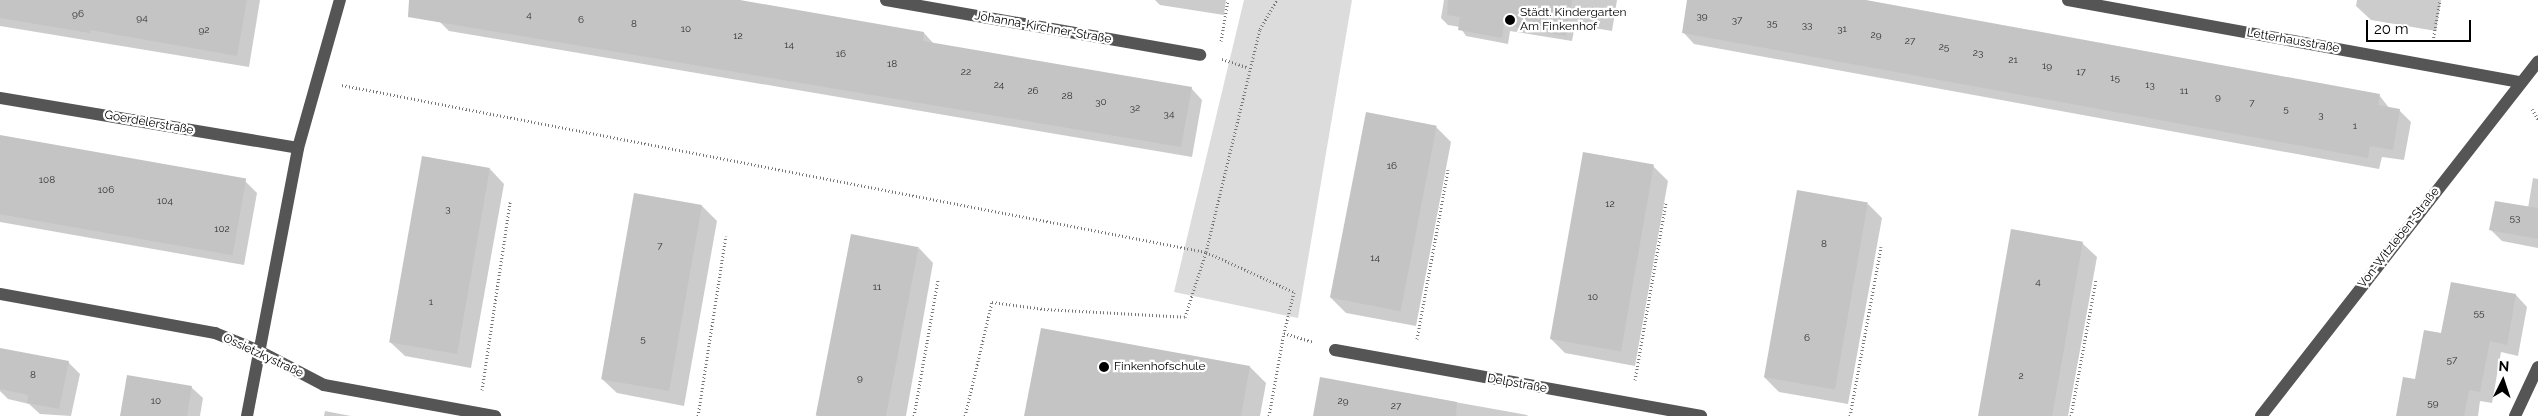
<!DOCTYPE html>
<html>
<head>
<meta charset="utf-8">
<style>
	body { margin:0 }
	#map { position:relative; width:2538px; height:416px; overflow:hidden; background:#fff; font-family:Raleway,sans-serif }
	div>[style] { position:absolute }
	.green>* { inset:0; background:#dcdcdc }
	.shadow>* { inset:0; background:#0003 }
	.building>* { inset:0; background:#c4c4c4; transform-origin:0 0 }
	.path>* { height:3px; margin-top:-1.5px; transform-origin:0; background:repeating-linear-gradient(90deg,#777 0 1px,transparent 0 3.5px) }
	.minor>* { height:12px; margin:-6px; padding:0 6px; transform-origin:6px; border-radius:6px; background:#555 }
	.dots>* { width:14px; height:14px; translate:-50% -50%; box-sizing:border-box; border:2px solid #fff; border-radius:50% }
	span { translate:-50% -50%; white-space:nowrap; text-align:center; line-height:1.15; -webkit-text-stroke:4.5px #fff; paint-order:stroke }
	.number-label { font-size:10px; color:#313131 }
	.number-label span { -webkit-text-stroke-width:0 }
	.poi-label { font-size:12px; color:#000 }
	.left { translate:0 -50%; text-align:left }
	.street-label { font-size:12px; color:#000 }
	.north { position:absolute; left:2478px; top:356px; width:50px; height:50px; -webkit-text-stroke:4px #fff; paint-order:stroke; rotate:4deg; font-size:14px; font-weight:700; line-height:20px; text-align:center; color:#000 }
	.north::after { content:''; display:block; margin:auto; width:18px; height:22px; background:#000; clip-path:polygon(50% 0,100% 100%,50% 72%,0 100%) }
	.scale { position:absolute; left:2366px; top:20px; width:105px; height:22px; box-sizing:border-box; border:2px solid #000; border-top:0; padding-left:6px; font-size:15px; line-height:18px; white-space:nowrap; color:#000; -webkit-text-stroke:4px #fff; paint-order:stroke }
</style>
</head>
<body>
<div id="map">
	<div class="green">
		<div style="clip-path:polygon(1244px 0,1352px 0,1298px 318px,1174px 292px)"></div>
	</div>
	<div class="shadow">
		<div style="clip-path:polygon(0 0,260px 0,249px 67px,0 26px)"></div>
		<div style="clip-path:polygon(441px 0,731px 0,924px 33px,934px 44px,1191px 88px,1202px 100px,1192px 157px,449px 31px,438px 20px)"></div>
		<div style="clip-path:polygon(1155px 0,1226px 0,1224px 15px,1160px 5px)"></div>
		<div style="clip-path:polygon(1444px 0,1617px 0,1612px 31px,1575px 25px,1572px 41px,1510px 31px,1508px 44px,1466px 36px,1460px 27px,1448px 25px,1441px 18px)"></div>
		<div style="clip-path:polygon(1689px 0,1858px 0,2379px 95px,2390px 109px,2399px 110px,2411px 122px,2404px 160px,2382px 157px,2379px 169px,1694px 44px,1683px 32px)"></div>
		<div style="clip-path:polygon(2357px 0,2441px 0,2436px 31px,2371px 20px,2356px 6px)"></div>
		<div style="clip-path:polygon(1436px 127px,1451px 142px,1416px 326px,1346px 313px,1331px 298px)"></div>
		<div style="clip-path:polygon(0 136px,245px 181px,257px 193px,244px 265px,0 222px)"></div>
		<div style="clip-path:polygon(1653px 166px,1668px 181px,1635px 366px,1565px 353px,1550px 338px)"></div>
		<div style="clip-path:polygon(490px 169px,504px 184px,471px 368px,405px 356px,390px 342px)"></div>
		<div style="clip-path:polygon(2533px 178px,2538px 179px,2538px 248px,2502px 241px,2491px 230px,2528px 208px)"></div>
		<div style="clip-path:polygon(635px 194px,702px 206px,717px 221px,684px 406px,617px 393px,602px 379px)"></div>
		<div style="clip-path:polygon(1868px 204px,1882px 218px,1848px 404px,1779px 392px,1764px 377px)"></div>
		<div style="clip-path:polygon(2082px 243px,2097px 257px,2068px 416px,1978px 416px)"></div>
		<div style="clip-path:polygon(919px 248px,933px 263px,906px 416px,820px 416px)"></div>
		<div style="clip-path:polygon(2516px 295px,2527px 307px,2518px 356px,2501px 352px,2492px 403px,2480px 401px,2478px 416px,2398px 416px,2442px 334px)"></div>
		<div style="clip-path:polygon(68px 362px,80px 374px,71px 416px,40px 414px,29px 404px,8px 399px,0 391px,0 368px)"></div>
		<div style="clip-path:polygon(1250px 367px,1266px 383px,1260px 416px,1026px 416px)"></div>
		<div style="clip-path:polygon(1321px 378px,1527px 415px,1528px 416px,1314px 416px)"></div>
		<div style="clip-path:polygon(191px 387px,203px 398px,200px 416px,121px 416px)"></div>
		<div style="clip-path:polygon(325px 411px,351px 416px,324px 416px)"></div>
	</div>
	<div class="building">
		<div style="clip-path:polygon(0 0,247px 0,237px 56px,90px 30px,90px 33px,0 18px)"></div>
		<div style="clip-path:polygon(409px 0,740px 0,924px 32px,923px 41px,1192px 87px,1181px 147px,408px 17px)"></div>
		<div style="clip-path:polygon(1448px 0,1572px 0,1566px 36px,1504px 25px,1502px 38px,1458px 30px,1460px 17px,1447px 15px)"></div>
		<div style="clip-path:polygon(1687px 0,1866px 0,2380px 94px,2378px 105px,2400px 109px,2393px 150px,2370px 146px,2368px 158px,1682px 33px)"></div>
		<div style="left:1366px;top:112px;width:72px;height:189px;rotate:11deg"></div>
		<div style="left:0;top:135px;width:250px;height:78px;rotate:10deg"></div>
		<div style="left:1583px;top:152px;width:72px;height:190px;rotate:10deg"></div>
		<div style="left:422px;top:156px;width:69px;height:189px;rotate:10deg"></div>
		<div style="left:1797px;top:190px;width:72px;height:190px;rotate:10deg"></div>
		<div style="left:634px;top:193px;width:69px;height:189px;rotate:10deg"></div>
		<div style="clip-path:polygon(2495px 201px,2538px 208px,2538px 239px,2489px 230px)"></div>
		<div style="left:2011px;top:229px;width:73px;height:190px;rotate:10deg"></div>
		<div style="left:851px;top:234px;width:69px;height:185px;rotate:11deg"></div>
		<div style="clip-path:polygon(2451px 282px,2516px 294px,2507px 345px,2490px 341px,2480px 392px,2469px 390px,2464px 416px,2396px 416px,2403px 377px,2415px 379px,2424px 330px,2441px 333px)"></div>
		<div style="clip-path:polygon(1041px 328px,1250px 366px,1241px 416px,1024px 416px)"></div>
		<div style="clip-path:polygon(0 348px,69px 361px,59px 409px,27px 403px,28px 395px,0 389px)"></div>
		<div style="clip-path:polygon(127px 375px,192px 386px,187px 416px,120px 416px)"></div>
		<div style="clip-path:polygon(1320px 377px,1457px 402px,1456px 416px,1313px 416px)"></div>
	</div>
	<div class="path">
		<div style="left:1221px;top:41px;width:42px;rotate:-80.3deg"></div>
		<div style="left:2433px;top:41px;width:42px;rotate:-80.3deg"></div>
		<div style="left:1222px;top:59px;width:28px;rotate:18deg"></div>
		<div style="left:342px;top:85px;width:880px;rotate:10.94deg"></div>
		<div style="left:1206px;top:252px;width:97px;rotate:24.4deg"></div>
		<div style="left:1294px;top:292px;width:42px;rotate:103.7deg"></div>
		<div style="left:1284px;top:333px;width:30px;rotate:17deg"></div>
		<div style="left:2532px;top:109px;width:12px;rotate:59deg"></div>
		<div style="left:1417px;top:339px;width:172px;rotate:-79.6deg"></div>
		<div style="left:1635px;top:380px;width:180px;rotate:-80.1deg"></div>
		<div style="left:482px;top:390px;width:190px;rotate:-81.5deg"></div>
		<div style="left:698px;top:416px;width:182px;rotate:-81.2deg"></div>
		<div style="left:914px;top:416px;width:138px;rotate:-80deg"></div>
		<div style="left:965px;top:416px;width:117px;rotate:-76.7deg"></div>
		<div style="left:992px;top:302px;width:52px;rotate:7.7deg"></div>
		<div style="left:1044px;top:309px;width:141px;rotate:3.2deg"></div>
		<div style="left:1185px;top:317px;width:68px;rotate:-72.1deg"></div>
		<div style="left:1206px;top:252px;width:229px;rotate:-76.4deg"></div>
		<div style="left:1260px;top:29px;width:34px;rotate:-60deg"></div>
		<div style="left:1269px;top:416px;width:84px;rotate:-79.8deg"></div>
		<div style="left:1850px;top:416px;width:172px;rotate:-79.6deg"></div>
		<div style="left:2071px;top:416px;width:138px;rotate:-79.6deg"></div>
	</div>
	<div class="minor">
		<div style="left:886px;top:0;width:319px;rotate:9.9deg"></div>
		<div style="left:2068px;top:0;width:458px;rotate:10.3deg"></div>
		<div style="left:0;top:98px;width:302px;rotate:9.5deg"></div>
		<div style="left:0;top:294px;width:219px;rotate:10.3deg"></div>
		<div style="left:215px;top:333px;width:48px;rotate:22.2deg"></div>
		<div style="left:259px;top:351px;width:73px;rotate:27.6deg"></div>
		<div style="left:324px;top:385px;width:174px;rotate:10.3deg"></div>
		<div style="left:1335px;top:350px;width:372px;rotate:10.2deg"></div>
		<div style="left:247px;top:416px;width:273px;rotate:-79.2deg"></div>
		<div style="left:298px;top:148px;width:154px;rotate:-74.2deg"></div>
		<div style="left:2261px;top:416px;width:450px;rotate:-52deg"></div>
		<div style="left:2515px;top:416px;width:54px;rotate:-64.9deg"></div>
	</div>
	<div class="dots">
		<div style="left:1510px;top:20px;background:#000"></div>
		<div style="left:1104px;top:367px;background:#000"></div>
	</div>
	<div class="number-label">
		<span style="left:78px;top:14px">96</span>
		<span style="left:529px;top:15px">4</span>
		<span style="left:1702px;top:16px">39</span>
		<span style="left:142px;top:18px">94</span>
		<span style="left:581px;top:20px">6</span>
		<span style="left:1737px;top:20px">37</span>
		<span style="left:1772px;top:23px">35</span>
		<span style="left:634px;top:24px">8</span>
		<span style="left:1807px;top:25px">33</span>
		<span style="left:686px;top:29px">10</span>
		<span style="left:1842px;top:29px">31</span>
		<span style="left:204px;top:30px">92</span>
		<span style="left:1876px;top:35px">29</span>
		<span style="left:738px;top:36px">12</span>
		<span style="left:1910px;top:41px">27</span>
		<span style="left:789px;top:45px">14</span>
		<span style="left:1944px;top:47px">25</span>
		<span style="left:1978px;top:53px">23</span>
		<span style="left:841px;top:54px">16</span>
		<span style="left:2013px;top:60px">21</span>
		<span style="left:892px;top:64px">18</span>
		<span style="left:2047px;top:66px">19</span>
		<span style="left:966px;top:72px">22</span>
		<span style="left:2081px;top:72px">17</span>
		<span style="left:2115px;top:78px">15</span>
		<span style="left:999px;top:85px">24</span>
		<span style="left:2150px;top:85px">13</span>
		<span style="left:1033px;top:91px">26</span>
		<span style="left:2184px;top:91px">11</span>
		<span style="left:1067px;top:96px">28</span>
		<span style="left:2218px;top:97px">9</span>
		<span style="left:1101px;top:102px">30</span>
		<span style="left:2252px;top:103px">7</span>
		<span style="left:1135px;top:108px">32</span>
		<span style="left:2286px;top:109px">5</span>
		<span style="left:1169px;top:114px">34</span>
		<span style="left:2321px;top:115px">3</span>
		<span style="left:2355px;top:126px">1</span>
		<span style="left:1392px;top:166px">16</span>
		<span style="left:47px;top:180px">108</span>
		<span style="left:106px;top:190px">106</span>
		<span style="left:165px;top:201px">104</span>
		<span style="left:1610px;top:204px">12</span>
		<span style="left:448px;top:209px">3</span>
		<span style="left:2515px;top:218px">53</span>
		<span style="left:222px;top:229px">102</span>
		<span style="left:1824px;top:244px">8</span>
		<span style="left:660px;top:246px">7</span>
		<span style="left:1375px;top:258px">14</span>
		<span style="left:2038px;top:282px">4</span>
		<span style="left:877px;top:287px">11</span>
		<span style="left:1593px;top:297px">10</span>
		<span style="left:431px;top:302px">1</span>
		<span style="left:2479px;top:313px">55</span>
		<span style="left:1807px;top:338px">6</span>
		<span style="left:643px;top:339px">5</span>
		<span style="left:2452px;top:360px">57</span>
		<span style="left:33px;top:375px">8</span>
		<span style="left:2021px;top:376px">2</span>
		<span style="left:860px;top:378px">9</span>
		<span style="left:156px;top:401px">10</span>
		<span style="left:1343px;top:401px">29</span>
		<span style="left:2433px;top:403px">59</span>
		<span style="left:1396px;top:406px">27</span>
	</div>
	<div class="poi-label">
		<span class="left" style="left:1520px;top:20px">Städt. Kindergarten<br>Am Finkenhof</span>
		<span class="left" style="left:1114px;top:367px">Finkenhofschule</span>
	</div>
	<div class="street-label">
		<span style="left:1043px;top:28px;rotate:10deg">Johanna-Kirchner-Straße</span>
		<span style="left:2293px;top:41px;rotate:10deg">Letterhausstraße</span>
		<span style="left:149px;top:123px;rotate:10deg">Goerdelerstraße</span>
		<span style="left:2399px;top:238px;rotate:-52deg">Von-Witzleben-Straße</span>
		<span style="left:263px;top:356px;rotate:25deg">Ossietzkystraße</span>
		<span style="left:1517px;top:384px;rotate:10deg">Delpstraße</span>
	</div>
	<div class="north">N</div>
	<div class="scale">20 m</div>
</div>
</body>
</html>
